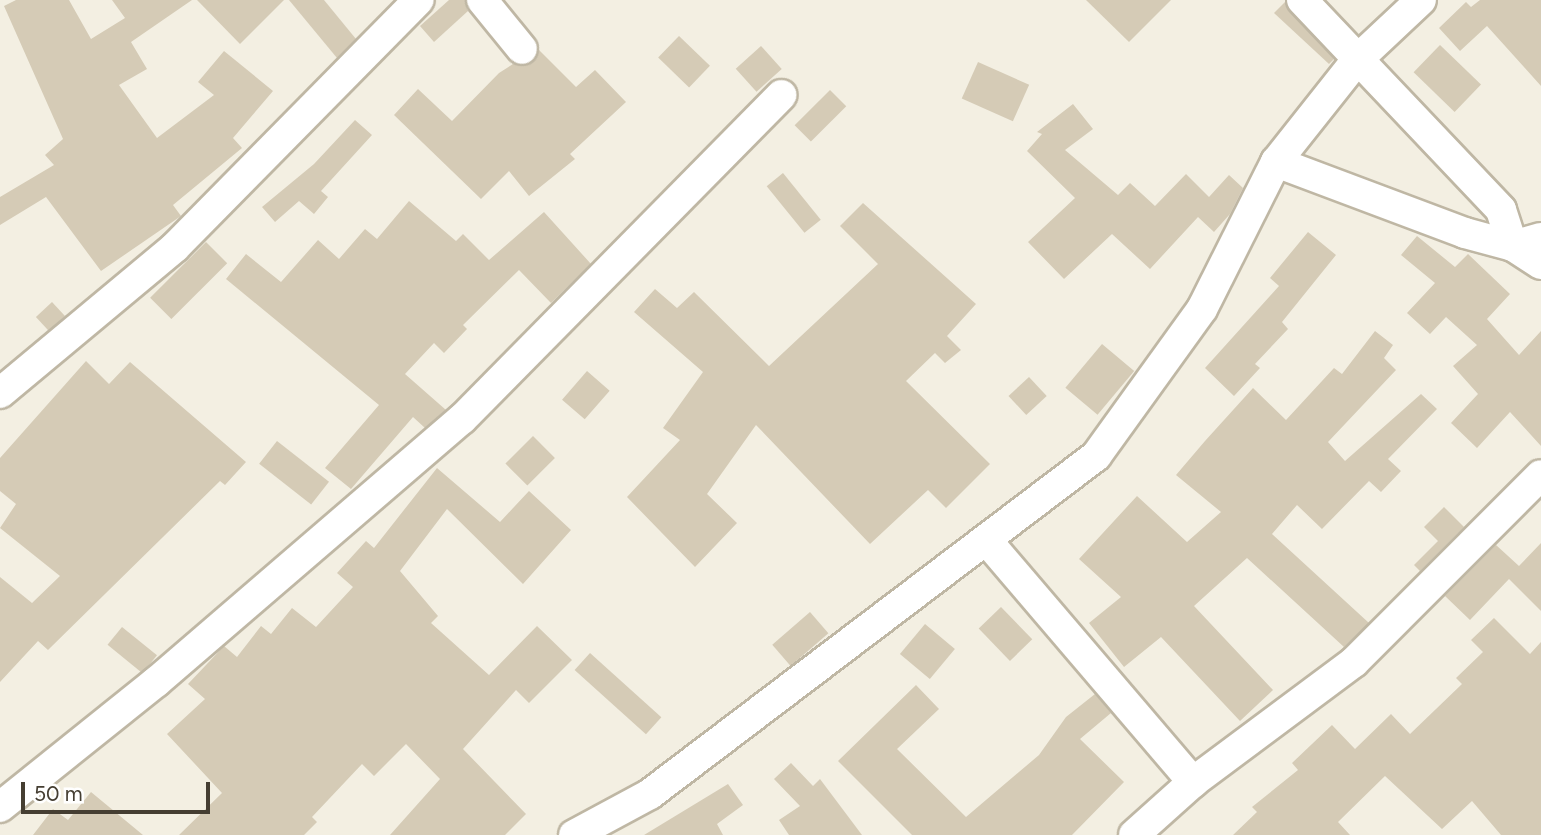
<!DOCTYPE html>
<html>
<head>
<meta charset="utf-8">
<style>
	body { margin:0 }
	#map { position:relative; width:1541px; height:835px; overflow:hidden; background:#f3efe2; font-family:Figtree,sans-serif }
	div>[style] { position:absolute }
	.building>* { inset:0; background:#d5cbb6; transform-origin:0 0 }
	.roads { filter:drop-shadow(2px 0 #bfb7a4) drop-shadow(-2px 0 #bfb7a4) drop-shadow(0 2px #bfb7a4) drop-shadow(0 -2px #bfb7a4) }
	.street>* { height:30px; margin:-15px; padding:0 15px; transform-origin:15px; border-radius:15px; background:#fff }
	span { translate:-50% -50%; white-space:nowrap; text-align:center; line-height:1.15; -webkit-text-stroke:5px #fff; paint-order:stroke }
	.scale { position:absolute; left:21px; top:782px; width:189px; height:32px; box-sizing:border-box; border:4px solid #453e32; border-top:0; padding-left:9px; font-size:21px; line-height:24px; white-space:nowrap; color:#453e32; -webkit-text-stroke:5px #fff; paint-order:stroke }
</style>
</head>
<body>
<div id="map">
	<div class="building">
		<div style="clip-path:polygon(16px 0,69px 0,91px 39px,125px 18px,112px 0,192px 0,131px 42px,147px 69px,119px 85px,157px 138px,214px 95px,198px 82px,224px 51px,273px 91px,233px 138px,242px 148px,173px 205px,181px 216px,101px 271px,46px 197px,0 225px,0 197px,54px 165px,45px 155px,63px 139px,4px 6px)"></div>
		<div style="clip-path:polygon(197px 0,284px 0,240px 44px)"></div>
		<div style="clip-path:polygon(289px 0,324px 0,356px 39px,337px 58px)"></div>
		<div style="clip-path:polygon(449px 0,465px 0,468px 11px,434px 42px,420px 26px)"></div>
		<div style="clip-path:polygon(1086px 0,1171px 0,1129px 42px)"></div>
		<div style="clip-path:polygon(1480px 0,1541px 0,1541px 86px,1487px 26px,1460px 51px,1439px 28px,1466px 2px,1471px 7px)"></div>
		<div style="clip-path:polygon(1285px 2px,1334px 59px,1329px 64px,1274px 13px)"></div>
		<div style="left:679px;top:36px;width:43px;height:30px;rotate:44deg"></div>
		<div style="left:1440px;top:45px;width:57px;height:38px;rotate:44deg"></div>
		<div style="left:761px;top:46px;width:31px;height:34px;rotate:48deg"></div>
		<div style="clip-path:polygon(539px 50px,576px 87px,595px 70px,626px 102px,570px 154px,575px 159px,529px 196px,509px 171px,481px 199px,394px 115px,418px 89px,452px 121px,499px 73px,513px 64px,532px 63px)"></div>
		<div style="left:978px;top:62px;width:56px;height:40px;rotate:24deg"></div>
		<div style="left:830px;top:90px;width:23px;height:50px;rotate:45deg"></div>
		<div style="clip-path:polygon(1073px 104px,1093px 129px,1065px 150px,1118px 195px,1130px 183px,1155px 206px,1186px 174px,1209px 197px,1229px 175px,1243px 188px,1230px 214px,1214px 232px,1198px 217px,1150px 269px,1112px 234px,1064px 279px,1028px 242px,1075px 198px,1027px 151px,1042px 134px,1037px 132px)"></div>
		<div style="clip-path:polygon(355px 120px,372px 135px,321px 191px,328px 197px,314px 214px,299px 201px,275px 222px,262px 207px,314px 164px)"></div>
		<div style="left:783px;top:173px;width:60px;height:21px;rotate:51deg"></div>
		<div style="clip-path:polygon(409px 201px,456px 241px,463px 234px,489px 260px,544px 212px,591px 264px,551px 303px,519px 270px,463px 325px,467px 329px,444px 353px,434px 343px,405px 374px,446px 410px,425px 428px,413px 417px,351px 489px,325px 468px,379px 405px,226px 279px,246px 254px,281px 282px,318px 240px,339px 259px,365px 229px,377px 239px)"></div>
		<div style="clip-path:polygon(863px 203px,976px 304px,947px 336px,961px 350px,945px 363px,935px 353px,906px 381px,990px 464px,946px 508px,928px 490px,870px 544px,756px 425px,707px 494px,737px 523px,695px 567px,627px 497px,680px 440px,663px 428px,703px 372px,634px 312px,655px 289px,677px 308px,694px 292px,769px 366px,878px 264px,840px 226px)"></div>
		<div style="clip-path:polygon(1308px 232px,1336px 255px,1282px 322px,1288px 329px,1255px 364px,1260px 368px,1234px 396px,1205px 368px,1279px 286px,1270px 278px)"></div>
		<div style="clip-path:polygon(1417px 236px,1455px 267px,1468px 254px,1510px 294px,1487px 319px,1519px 355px,1541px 331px,1541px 446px,1510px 412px,1477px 448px,1451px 423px,1478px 394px,1453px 366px,1477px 345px,1446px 317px,1430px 334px,1407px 313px,1435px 283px,1401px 255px)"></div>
		<div style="left:206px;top:242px;width:30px;height:79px;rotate:45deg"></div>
		<div style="left:52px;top:302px;width:19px;height:22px;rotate:47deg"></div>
		<div style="clip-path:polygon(1375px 331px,1393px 345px,1384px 358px,1396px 370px,1328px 442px,1345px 461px,1421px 394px,1437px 409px,1388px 459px,1401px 471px,1381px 492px,1369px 481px,1322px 529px,1297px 505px,1272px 534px,1369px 623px,1344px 647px,1247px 558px,1194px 606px,1273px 690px,1240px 721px,1161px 637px,1124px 667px,1089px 623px,1121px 597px,1079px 559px,1137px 496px,1187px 542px,1221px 512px,1176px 475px,1205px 441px,1253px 388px,1286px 420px,1334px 368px,1342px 374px)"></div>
		<div style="left:1102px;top:344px;width:42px;height:57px;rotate:40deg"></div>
		<div style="clip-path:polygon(86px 361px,109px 384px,130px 362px,246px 462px,225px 485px,220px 481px,48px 650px,38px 641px,0 682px,0 577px,32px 603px,60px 576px,0 528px,16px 504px,0 491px,0 458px)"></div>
		<div style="left:587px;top:371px;width:30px;height:38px;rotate:41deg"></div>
		<div style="left:1029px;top:377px;width:26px;height:28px;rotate:47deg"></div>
		<div style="left:533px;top:436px;width:31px;height:39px;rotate:45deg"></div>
		<div style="left:277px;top:441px;width:66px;height:29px;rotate:38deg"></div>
		<div style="clip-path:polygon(437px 468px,500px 522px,529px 491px,571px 530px,523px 584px,447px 509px,400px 571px,438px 616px,431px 623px,489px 675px,537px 626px,572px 660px,529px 703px,516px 690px,463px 749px,526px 814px,505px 835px,390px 835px,440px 779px,406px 744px,374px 776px,362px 764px,312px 817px,317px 822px,304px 835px,179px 835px,222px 793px,167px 734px,205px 699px,188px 684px,224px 646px,237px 657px,261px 626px,271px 634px,292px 608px,316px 627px,353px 587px,337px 573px,366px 541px,374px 548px)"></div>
		<div style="clip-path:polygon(1444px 507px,1464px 527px,1420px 571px,1414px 565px,1438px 541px,1424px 527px)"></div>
		<div style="clip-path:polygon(1541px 543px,1541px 611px,1509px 579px,1470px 620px,1445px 596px,1496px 545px,1519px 566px)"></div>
		<div style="left:1001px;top:607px;width:45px;height:31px;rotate:46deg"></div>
		<div style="left:810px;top:612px;width:28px;height:50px;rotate:49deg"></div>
		<div style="clip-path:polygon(1494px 618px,1530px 654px,1541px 642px,1541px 835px,1501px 835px,1472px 801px,1442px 829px,1385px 776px,1338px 822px,1350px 835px,1233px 835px,1257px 812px,1252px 807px,1298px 770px,1292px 763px,1332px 725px,1355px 749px,1391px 714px,1410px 734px,1462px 684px,1456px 678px,1483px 652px,1471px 640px)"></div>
		<div style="left:925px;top:624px;width:39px;height:39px;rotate:40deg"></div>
		<div style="left:122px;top:627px;width:45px;height:23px;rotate:39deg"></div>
		<div style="left:590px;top:653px;width:96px;height:23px;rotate:42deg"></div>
		<div style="clip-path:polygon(916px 685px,939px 709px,897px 749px,966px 817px,1039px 755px,1066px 717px,1095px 694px,1111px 713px,1080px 739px,1124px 782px,1072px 835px,912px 835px,838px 761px)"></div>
		<div style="clip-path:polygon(791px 763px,813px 786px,820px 779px,862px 835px,789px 835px,779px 820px,800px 806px,774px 779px)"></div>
		<div style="clip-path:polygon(728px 784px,743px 805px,717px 824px,723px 835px,644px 835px)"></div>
		<div style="clip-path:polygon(91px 792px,143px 835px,33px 835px,53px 809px,68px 820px)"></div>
	</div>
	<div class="roads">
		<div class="street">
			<div style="left:482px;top:0;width:63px;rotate:50.8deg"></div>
			<div style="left:1302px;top:0;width:289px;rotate:46.5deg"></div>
			<div style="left:1501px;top:210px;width:38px;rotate:72deg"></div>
			<div style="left:1513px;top:246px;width:33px;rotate:33deg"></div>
			<div style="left:1276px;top:162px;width:202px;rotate:20.6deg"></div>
			<div style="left:1465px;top:233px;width:50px;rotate:15.2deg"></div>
			<div style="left:1513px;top:246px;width:29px;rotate:-16deg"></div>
			<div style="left:0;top:393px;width:228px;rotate:-39.8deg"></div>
			<div style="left:175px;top:247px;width:347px;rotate:-45.4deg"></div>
			<div style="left:988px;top:542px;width:316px;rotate:49.5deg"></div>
			<div style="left:0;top:807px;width:200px;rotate:-38.7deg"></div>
			<div style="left:156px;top:682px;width:403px;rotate:-40.7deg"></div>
			<div style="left:462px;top:419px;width:455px;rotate:-45.4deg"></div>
			<div style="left:574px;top:835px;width:86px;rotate:-28.3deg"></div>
			<div style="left:650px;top:794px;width:560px;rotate:-37.16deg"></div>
			<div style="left:1096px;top:456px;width:181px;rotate:-54.2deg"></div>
			<div style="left:1202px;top:309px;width:165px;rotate:-63.3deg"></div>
			<div style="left:1276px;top:162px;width:129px;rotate:-51.6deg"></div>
			<div style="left:1356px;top:61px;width:89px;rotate:-43.2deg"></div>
			<div style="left:1134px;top:835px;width:79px;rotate:-41.9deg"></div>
			<div style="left:1193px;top:782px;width:201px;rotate:-36.7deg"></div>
			<div style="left:1354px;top:662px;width:264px;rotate:-45deg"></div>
		</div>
	</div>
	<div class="scale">50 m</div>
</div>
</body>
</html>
